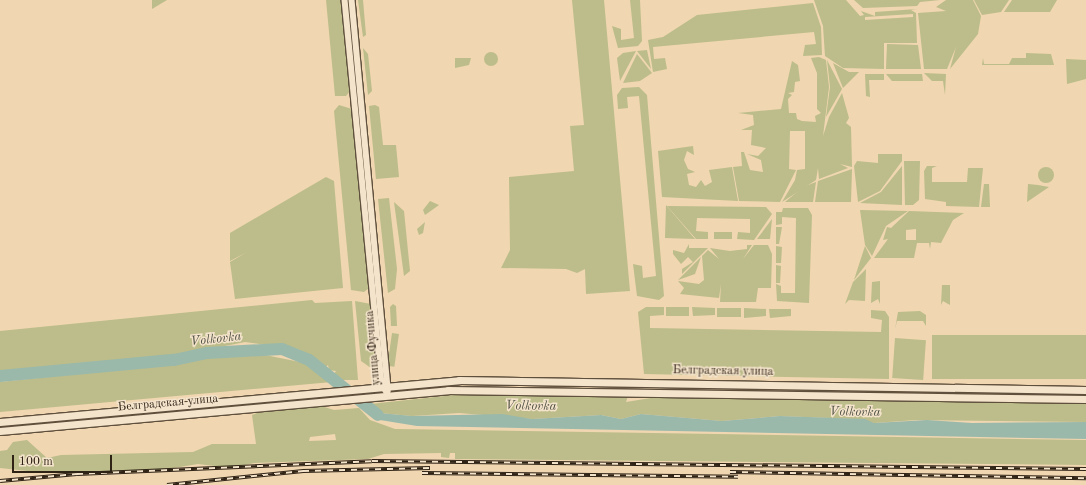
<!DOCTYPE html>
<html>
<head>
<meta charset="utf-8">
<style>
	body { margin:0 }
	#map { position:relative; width:1086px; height:485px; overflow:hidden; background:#f0d6b1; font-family:"Old Standard TT",serif }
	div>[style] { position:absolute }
	.green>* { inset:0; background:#bcbd8a; transform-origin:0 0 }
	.round { border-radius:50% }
	.water>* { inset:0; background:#9ab9ab }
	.river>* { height:12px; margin:-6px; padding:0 6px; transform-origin:6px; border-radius:6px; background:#9ab9ab }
	.roads { filter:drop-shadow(1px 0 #5f503d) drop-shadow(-1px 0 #5f503d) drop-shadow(0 1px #5f503d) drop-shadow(0 -1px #5f503d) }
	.street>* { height:5.5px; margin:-2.75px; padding:0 2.75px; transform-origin:2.75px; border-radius:2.75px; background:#f5e4cc }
	.secondary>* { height:7px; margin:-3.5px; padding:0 3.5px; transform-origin:3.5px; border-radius:3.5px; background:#f5e4cc }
	.rail>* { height:3.5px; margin-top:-1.75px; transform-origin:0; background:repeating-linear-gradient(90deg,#f5e4cc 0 6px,#2f2316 0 12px); box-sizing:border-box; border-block:1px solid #2f2316 }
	span { translate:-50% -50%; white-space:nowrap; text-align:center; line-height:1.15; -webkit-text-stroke:3px #f5e4cc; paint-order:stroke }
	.street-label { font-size:12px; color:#2f2316 }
	.water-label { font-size:13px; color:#4f5043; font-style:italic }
	.scale { position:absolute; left:12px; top:455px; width:100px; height:18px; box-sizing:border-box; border:2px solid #2f2316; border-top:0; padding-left:5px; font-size:12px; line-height:14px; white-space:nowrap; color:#2f2316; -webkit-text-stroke:3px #f5e4cc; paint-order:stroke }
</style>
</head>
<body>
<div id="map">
	<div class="green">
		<div style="clip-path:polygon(152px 0,167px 0,152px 9px)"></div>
		<div style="clip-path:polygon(326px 0,341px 0,350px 91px,346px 96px,335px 96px)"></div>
		<div style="clip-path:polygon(358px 0,363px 0,366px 35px,363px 37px)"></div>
		<div style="clip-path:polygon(572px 0,604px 0,630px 291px,586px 294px,585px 269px,577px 273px,566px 269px,501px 268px,510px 250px,509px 177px,574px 171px,570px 126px,584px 125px)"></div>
		<div style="clip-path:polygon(630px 0,640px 0,642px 41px,638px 46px,618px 48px,612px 26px,621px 29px,621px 40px,634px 38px)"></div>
		<div style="clip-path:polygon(evenodd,814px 0,846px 0,860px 16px,864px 15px,861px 11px,875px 16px,875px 12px,917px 9px,911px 10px,916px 13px,917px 43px,884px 43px,884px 69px,843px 68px,825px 56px,823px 26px,814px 0,913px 14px,913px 17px,865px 20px,865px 17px,913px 14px)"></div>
		<div style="clip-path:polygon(854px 0,940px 0,920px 2px,917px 6px,863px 8px)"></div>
		<div style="clip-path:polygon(946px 0,973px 0,981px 16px,978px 34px,950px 69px,956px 47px,947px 69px,924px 69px,918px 13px,946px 11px,936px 7px)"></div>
		<div style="clip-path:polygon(974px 0,1009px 0,1001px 12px,982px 15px)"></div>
		<div style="clip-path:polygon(1012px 0,1057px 0,1050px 12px,1004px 12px)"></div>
		<div style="clip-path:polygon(813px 3px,821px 27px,822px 55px,803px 56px,805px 45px,816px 44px,814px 32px,653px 47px,654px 59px,665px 58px,667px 69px,653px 72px,648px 40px,663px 37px,697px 15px)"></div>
		<div style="clip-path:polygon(887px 44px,918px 45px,921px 69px,886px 69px)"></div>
		<div style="clip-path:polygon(363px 48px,368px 54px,372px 91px,368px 95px)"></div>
		<div style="clip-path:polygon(647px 50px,651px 69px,637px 51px)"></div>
		<div style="clip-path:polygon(636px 51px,620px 81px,617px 58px,623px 53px)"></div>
		<div class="round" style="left:484px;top:52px;width:14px;height:14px"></div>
		<div style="clip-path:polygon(1026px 53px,1051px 54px,1054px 65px,982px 65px,983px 58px,984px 64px,1009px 64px,1012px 58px,1026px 58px)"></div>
		<div style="clip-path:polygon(637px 54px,652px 73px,640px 81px,623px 83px)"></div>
		<div style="clip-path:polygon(819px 57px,826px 60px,829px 87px,823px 136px,829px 117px,842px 93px,849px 118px,846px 123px,851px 127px,852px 167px,840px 164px,848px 168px,819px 179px,818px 168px,816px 180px,782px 202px,795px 180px,797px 170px,805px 169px,805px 131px,790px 131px,789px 169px,796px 170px,780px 202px,739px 201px,733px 167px,742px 166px,741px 152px,744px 152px,750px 170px,763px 172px,761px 160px,747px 154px,758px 156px,766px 148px,751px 145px,752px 130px,741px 130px,754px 125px,753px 115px,738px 113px,781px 109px,792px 61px,798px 65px,800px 81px,795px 82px,794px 92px,788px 93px,792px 95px,788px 99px,789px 113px,796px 113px,797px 119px,802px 121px,816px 122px,815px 116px,821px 113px,817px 109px,817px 73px,811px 58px)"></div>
		<div style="clip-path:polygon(471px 58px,469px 65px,455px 68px,455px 58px)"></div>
		<div style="clip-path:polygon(1066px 59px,1086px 60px,1086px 79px,1067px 84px)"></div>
		<div style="clip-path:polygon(827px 60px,842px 89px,826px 117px,830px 87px)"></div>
		<div style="clip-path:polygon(833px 63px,849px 72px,859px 72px,843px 88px)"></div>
		<div style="clip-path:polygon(924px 73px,946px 74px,945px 95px,943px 81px,932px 81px)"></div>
		<div style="clip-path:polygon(865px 74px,884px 74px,884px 80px,869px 80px,870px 97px,866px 96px)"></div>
		<div style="clip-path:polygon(886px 74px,922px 74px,923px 81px,892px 81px)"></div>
		<div style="clip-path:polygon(639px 87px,647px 95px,664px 296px,659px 300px,637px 296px,633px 264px,642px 266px,643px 278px,656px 276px,639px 96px,627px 97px,628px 108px,618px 109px,617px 95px,622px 88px)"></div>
		<div style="clip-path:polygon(339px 105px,352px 109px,369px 288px,364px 292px,351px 290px,334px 111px)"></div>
		<div style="clip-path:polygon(375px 105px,379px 107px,383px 145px,396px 145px,399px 177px,376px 179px,369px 106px)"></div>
		<div style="clip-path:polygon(693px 146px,694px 155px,687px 151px,684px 160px,688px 169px,695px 172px,687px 174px,689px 185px,696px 187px,701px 180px,705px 186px,712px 182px,709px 170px,732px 167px,738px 201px,662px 197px,658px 151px)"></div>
		<div style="clip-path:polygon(878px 154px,902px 154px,902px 161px,880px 191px,858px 202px,854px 166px,857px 161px,878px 163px)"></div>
		<div style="clip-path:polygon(904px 161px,920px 161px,919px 200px,913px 205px,905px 205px)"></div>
		<div style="clip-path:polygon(902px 166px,902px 205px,860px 203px,881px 192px)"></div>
		<div style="clip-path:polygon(927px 166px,937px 166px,932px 168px,932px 182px,967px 182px,968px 168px,983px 168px,979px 207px,946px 206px,946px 202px,925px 199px,924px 171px)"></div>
		<div class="round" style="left:1038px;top:167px;width:16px;height:16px"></div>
		<div style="clip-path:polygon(852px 169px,851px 202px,815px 202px,818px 181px)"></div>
		<div style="clip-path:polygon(326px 177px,334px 181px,343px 288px,235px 299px,230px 262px,247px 252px,230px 261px,230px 233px)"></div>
		<div style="clip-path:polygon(816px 182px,813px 202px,785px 202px,803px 187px)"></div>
		<div style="clip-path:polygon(984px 184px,989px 184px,990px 207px,981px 207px)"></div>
		<div style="clip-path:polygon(1028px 184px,1038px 185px,1049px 187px,1027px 202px)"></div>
		<div style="clip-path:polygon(389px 198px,397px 269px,395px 289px,388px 293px,378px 199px)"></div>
		<div style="clip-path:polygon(430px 201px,439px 205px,425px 215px,423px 210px)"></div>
		<div style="clip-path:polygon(394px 202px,404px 211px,410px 271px,404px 276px)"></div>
		<div style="clip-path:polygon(666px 205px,695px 239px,665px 238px)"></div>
		<div style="clip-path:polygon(667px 206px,766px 207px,772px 214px,754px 240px,737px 239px,738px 232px,750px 233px,750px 219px,697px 218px,696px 231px,708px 232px,708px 239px,696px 239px)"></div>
		<div style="clip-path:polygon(783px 208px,808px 208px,812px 215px,809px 303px,777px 301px,776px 284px,781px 286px,781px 293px,795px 293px,796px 218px,782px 217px,782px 224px,776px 225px,776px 212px,782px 212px)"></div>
		<div style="clip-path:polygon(860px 210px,908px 211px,886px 226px,872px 256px,865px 245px)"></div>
		<div style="clip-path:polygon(evenodd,909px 211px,964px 213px,953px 220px,941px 243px,931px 242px,930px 249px,929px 243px,917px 243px,914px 258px,874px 258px,888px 239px,883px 240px,887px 227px,891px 228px,909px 211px,916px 229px,916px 240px,906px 240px,906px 230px,916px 229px)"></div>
		<div style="clip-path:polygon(772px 219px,770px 239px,757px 239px)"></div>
		<div style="clip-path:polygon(425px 222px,423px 233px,419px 235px,417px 229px)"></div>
		<div style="clip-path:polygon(776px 227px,782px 227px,779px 244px,776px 244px)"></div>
		<div style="left:714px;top:232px;width:18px;height:7px"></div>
		<div style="clip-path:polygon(689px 244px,689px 248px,708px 248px,682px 274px,682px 269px,693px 262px,688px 257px,681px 264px,673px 254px,673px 250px,684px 253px)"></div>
		<div style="clip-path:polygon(747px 245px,752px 245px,743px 259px,754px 245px,768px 245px,772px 254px,771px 288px,758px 288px,756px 302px,720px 302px,721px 284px,719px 298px,680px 294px,684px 288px,678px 281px,699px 284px,704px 280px,702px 256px,708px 250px,719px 259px,710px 248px,730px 251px,747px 249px)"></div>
		<div style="clip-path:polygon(776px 246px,782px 247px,781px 263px,776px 263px)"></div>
		<div style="clip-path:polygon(865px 246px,871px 258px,854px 280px)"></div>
		<div style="clip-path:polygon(701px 257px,695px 274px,678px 280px)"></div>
		<div style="clip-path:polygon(776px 265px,781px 266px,780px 283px,776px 283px)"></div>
		<div style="clip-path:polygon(866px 269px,865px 301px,849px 300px,845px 304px,853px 282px)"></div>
		<div style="clip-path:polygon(880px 281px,880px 304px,878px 299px,871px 303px,872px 282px)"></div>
		<div style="clip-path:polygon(942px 285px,950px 285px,950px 305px,943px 301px,941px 305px)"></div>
		<div style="clip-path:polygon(312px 300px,315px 303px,352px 301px,358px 380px,342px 380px,334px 374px,336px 371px,329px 370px,328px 365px,326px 367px,298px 349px,245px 342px,174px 356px,0 371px,0 331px)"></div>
		<div style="clip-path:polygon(355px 301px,371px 304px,377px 367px,371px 368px,361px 361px)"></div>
		<div style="clip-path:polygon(393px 304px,396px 306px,397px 326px,391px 326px,390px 307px)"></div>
		<div style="clip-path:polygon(646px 307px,664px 307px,664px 315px,650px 316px,650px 328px,881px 332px,882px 320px,871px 318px,871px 310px,885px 311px,889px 317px,889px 379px,644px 374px,638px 312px)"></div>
		<div style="left:666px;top:307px;width:23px;height:9px"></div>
		<div style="clip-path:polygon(692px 307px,715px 308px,715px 315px,693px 316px)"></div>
		<div style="left:717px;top:308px;width:24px;height:9px"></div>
		<div style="clip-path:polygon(744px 308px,766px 309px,766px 316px,744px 318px)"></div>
		<div style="clip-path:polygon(769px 309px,791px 309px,791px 316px,770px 318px)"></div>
		<div style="clip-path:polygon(920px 311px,926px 315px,926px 326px,923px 321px,897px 321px,895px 329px,898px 312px)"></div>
		<div style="left:392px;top:333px;width:7px;height:33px;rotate:8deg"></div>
		<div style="left:932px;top:335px;width:154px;height:44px"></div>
		<div style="left:895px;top:338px;width:31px;height:40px;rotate:4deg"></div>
		<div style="clip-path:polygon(265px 355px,305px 363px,332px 382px,0 412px,0 382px,184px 363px,213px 357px)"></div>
		<div style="clip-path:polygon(463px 394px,628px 396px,626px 402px,657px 397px,1086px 404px,1086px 422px,916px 420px,874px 423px,856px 419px,780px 416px,722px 421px,641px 414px,621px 419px,601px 415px,532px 419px,459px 413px,412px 416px,380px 413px,370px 404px)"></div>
		<div style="clip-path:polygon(evenodd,321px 406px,334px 410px,359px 408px,370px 420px,395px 429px,1086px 440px,1086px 465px,455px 459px,455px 453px,450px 453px,449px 458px,441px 457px,441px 453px,384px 454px,368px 459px,254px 463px,232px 468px,198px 464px,161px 470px,46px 473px,0 468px,0 451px,7px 450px,13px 442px,27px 440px,47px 458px,61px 455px,193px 452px,212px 444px,256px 444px,252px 415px,257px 413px,321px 406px,335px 434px,336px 440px,309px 441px,310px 437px,335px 434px)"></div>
	</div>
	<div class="water">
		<div style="clip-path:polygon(370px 404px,380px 413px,412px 416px,502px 414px,532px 419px,601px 415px,621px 419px,641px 414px,722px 421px,780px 416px,865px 419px,874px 423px,927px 420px,972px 423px,1086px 422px,1086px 439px,417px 426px,380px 420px,361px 405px)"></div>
	</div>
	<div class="river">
		<div style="left:0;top:376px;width:175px;rotate:-5.3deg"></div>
		<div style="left:174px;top:360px;width:34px;rotate:-12deg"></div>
		<div style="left:207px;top:353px;width:75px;rotate:-3.1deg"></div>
		<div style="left:282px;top:349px;width:29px;rotate:22deg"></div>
		<div style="left:309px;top:360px;width:88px;rotate:38.6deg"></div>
	</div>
	<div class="roads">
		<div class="street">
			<div style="left:345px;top:0;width:387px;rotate:84.5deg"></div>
			<div style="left:382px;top:385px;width:11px;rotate:56deg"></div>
			<div style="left:352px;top:0;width:392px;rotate:84.7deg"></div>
		</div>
		<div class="secondary">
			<div style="left:0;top:422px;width:461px;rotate:-5.2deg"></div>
			<div style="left:459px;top:380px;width:627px;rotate:0.91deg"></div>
			<div style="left:0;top:431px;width:450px;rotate:-5.2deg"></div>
			<div style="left:448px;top:390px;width:638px;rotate:0.81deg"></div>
		</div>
	</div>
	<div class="rail">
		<div style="left:730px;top:472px;width:356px;rotate:1deg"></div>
		<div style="left:422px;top:473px;width:316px;rotate:0.7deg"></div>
		<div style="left:0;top:481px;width:77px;rotate:-5.2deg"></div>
		<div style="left:77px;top:474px;width:295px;rotate:-2.5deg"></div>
		<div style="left:372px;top:461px;width:714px;rotate:0.64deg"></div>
		<div style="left:167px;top:485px;width:137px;rotate:-5.9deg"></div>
		<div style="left:303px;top:471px;width:127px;rotate:-1.4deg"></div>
	</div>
	<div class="street-label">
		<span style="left:374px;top:348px;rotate:-95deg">улица Фучика</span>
		<span style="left:723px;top:372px;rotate:1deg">Белградская улица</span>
		<span style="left:168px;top:404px;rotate:-5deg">Белградская улица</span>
	</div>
	<div class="water-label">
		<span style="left:216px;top:340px;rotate:-6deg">Volkovka</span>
		<span style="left:531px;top:407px;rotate:1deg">Volkovka</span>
		<span style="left:855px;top:413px;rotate:1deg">Volkovka</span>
	</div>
	<div class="scale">100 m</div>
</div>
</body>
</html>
